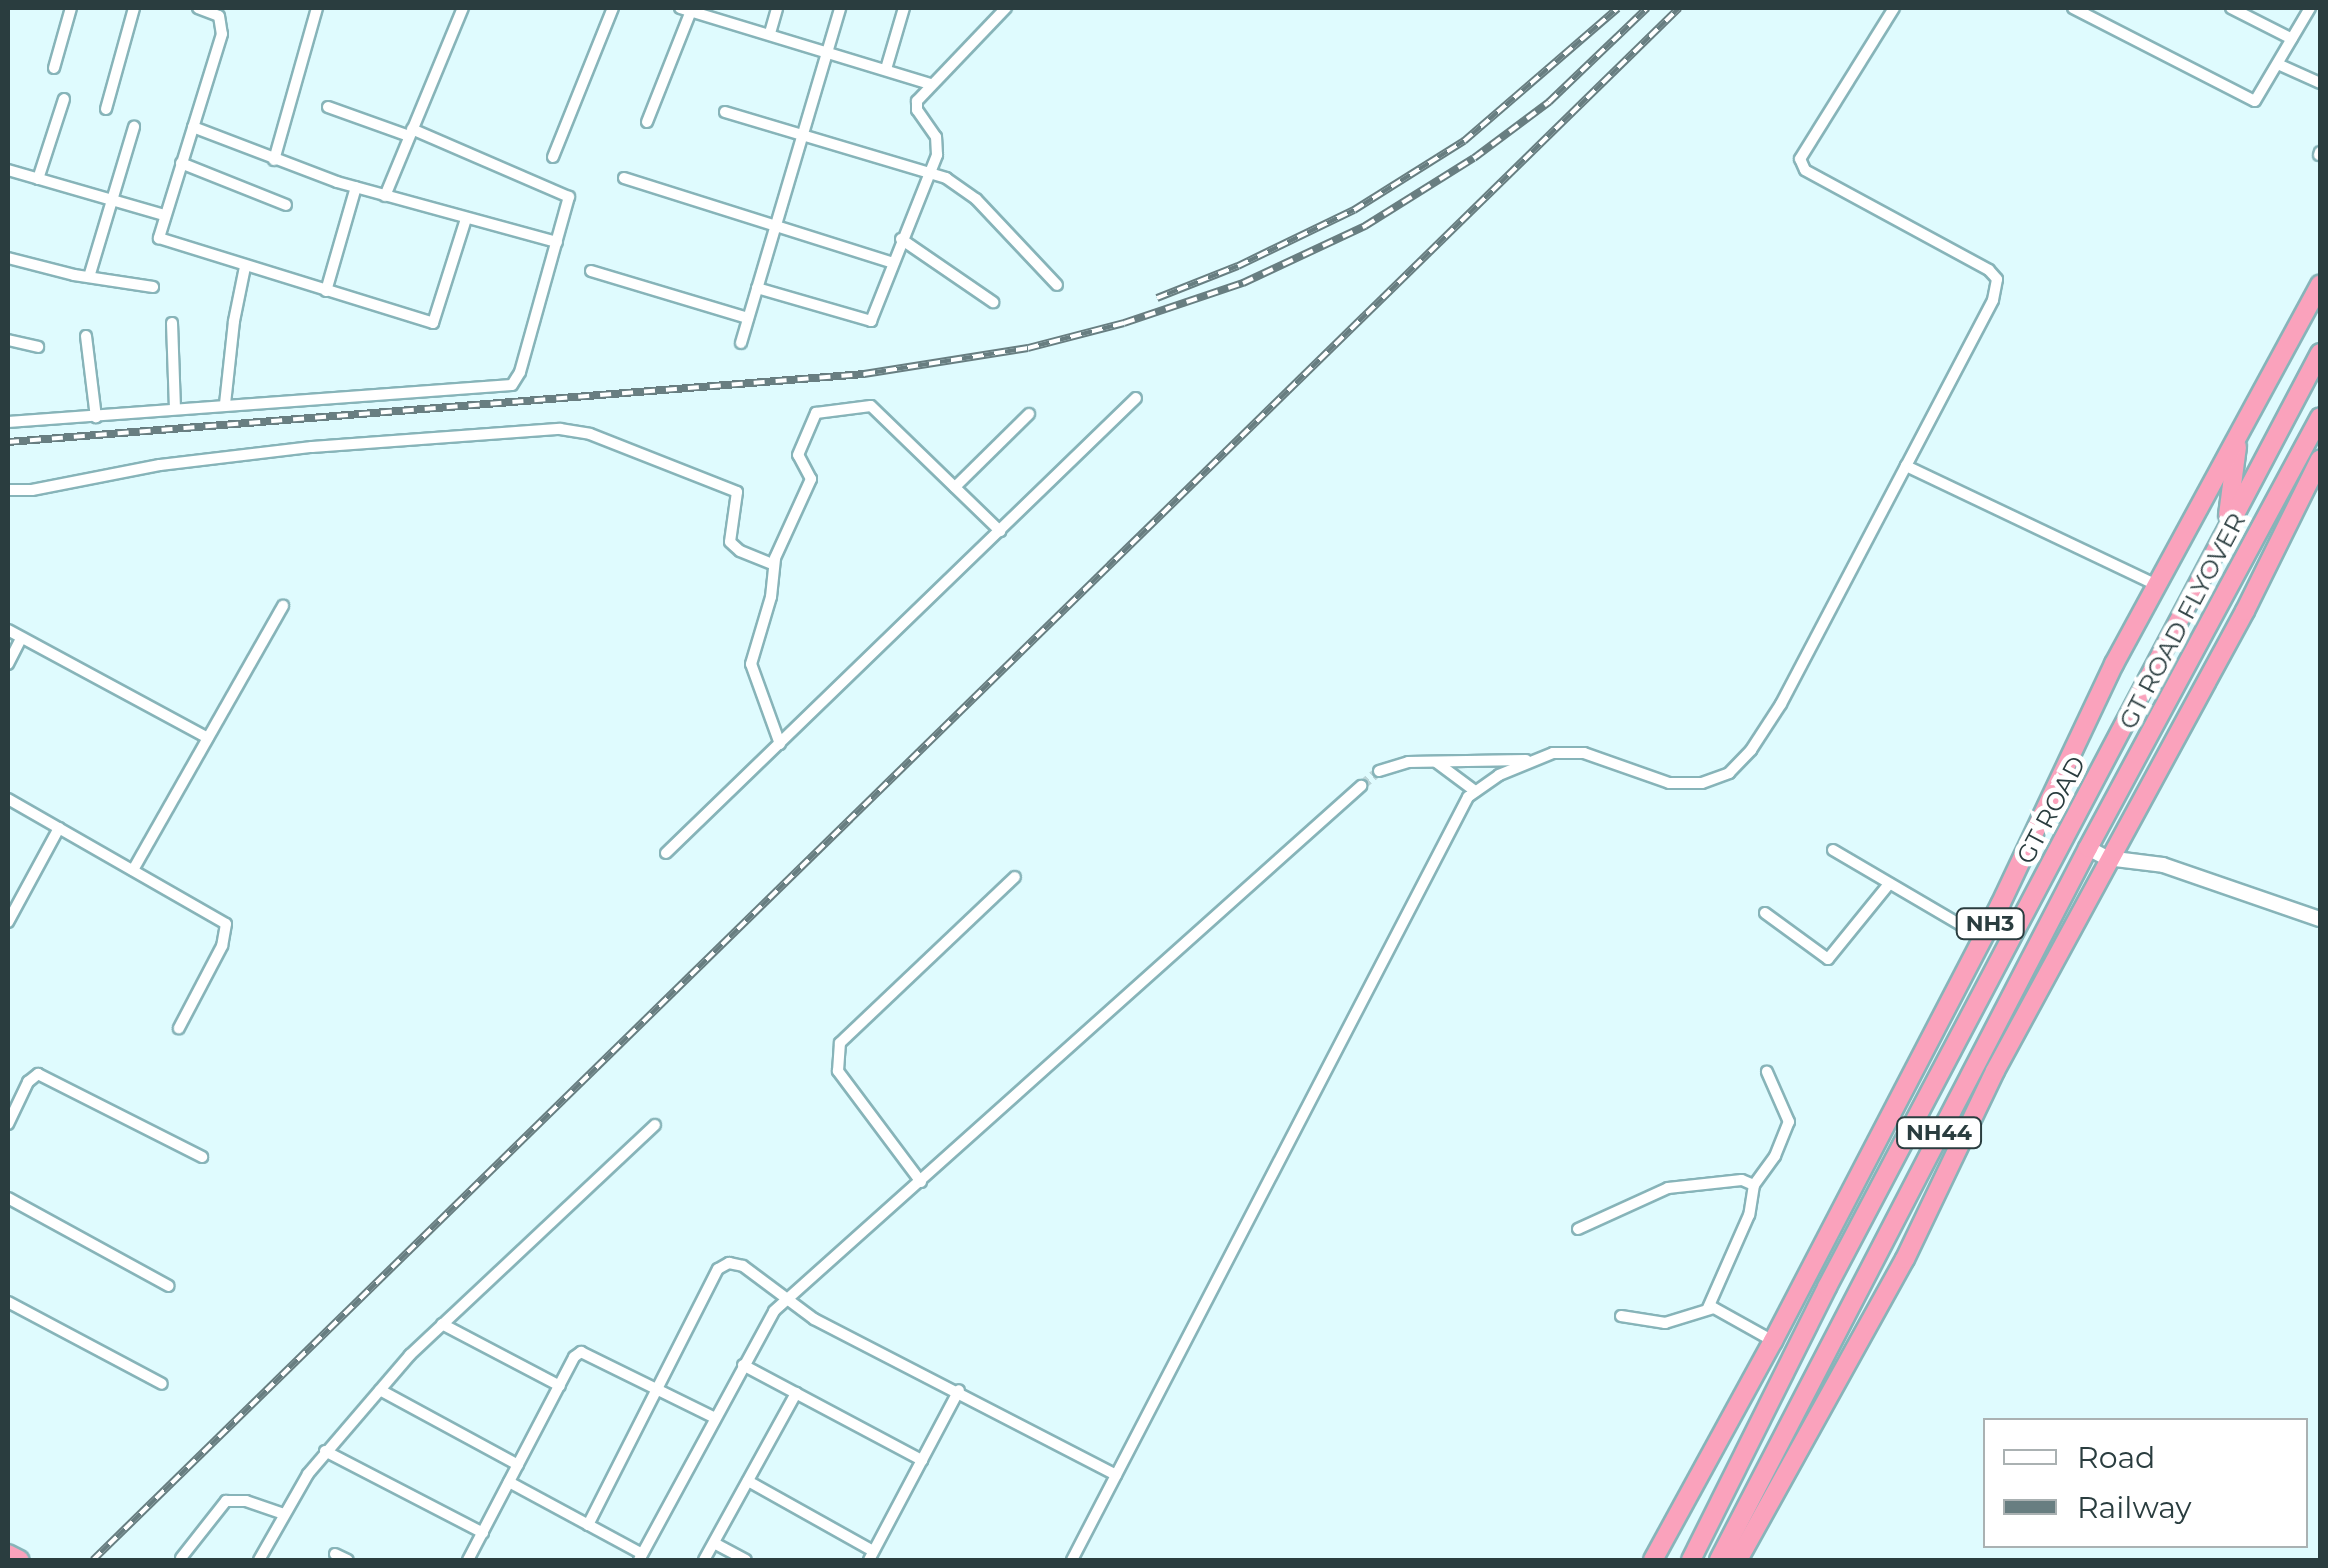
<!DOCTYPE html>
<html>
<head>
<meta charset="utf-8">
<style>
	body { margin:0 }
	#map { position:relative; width:2328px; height:1568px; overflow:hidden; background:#dffbfe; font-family:Montserrat,sans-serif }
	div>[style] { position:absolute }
	.minor-tunnel>* { height:10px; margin-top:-5px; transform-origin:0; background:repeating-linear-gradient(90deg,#bbd5d8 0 10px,transparent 0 15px) }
	.roads { filter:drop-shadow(2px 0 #87b4b9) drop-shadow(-2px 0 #87b4b9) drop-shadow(0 2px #87b4b9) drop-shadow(0 -2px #87b4b9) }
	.minor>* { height:10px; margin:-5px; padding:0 5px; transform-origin:5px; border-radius:5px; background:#fff }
	.tertiary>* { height:14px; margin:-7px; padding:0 7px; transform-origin:7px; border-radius:7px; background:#fff }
	.trunk>* { height:18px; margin:-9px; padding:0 9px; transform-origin:9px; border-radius:9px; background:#faa2bc }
	.rail>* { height:8px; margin-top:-4px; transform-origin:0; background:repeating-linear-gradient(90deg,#fff 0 11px,#687e81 0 22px); box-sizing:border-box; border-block:2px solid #687e81 }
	span { translate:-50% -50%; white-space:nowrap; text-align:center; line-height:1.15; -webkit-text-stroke:9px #fff; paint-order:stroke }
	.shield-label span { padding:2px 8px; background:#fff; border:2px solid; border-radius:8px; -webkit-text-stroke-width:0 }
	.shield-label { font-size:22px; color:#2a3d3f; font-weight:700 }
	.street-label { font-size:25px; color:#2a3d3f }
	.frame { position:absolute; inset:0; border:10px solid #2a3d3f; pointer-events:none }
	.legend { position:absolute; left:1983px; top:1418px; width:325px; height:130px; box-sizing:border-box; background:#fff; border:2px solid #aab1b2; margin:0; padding:12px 18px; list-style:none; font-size:30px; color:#2a3d3f }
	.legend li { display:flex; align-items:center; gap:20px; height:50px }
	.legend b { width:50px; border:2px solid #aab1b2 }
</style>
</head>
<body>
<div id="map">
	<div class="minor-tunnel">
		<div style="left:1361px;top:786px;width:23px;rotate:-40deg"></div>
	</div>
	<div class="roads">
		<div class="minor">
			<div style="left:198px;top:8px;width:22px;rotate:21deg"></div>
			<div style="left:219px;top:16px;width:18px;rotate:81deg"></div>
			<div style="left:222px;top:34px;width:214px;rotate:107.2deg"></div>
			<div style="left:159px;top:238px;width:287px;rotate:17.2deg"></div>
			<div style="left:433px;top:323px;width:109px;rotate:-72.4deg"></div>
			<div style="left:680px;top:8px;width:261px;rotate:16.9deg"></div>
			<div style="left:2073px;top:8px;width:204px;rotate:27.1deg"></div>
			<div style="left:2255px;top:101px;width:108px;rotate:-59.4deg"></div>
			<div style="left:2231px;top:8px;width:68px;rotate:26.9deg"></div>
			<div style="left:770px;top:33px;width:26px;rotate:-74deg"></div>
			<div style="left:2280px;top:65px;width:44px;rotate:24.2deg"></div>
			<div style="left:54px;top:68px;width:62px;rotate:-74.2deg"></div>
			<div style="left:886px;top:69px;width:64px;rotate:-73.6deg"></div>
			<div style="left:328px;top:107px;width:86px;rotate:19.7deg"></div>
			<div style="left:106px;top:109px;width:105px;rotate:-74.5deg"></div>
			<div style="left:725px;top:112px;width:231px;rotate:16.6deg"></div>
			<div style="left:946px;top:178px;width:37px;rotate:35deg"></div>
			<div style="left:976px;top:199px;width:118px;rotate:46.7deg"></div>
			<div style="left:647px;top:122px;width:119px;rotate:-68.4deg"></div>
			<div style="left:193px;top:127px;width:154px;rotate:20.9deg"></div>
			<div style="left:337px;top:182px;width:228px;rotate:15.3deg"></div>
			<div style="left:2319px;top:155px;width:3px;rotate:-72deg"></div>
			<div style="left:553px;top:157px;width:161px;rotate:-68.1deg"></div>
			<div style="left:274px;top:160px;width:158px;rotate:-74.2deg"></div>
			<div style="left:181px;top:163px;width:113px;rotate:21.8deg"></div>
			<div style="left:8px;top:170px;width:162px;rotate:16.1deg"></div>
			<div style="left:624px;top:178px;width:280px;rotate:17.5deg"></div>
			<div style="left:38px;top:179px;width:84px;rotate:-72deg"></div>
			<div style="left:385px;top:196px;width:204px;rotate:-67.5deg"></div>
			<div style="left:901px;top:239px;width:112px;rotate:34.4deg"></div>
			<div style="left:8px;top:258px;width:68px;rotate:14.4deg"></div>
			<div style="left:74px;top:275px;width:80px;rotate:8.6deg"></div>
			<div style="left:591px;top:271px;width:164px;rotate:16.7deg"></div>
			<div style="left:89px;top:277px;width:157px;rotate:-73.3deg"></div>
			<div style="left:757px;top:288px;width:119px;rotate:16.1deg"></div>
			<div style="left:871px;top:321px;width:179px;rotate:-68.3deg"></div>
			<div style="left:937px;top:155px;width:18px;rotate:-93deg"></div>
			<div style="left:936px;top:137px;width:33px;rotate:-125deg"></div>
			<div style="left:917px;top:110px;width:9px;rotate:-90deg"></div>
			<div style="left:917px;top:101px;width:129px;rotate:-46.3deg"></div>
			<div style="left:326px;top:291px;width:108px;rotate:-73.9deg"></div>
			<div style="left:172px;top:323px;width:84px;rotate:88deg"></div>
			<div style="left:86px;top:336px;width:82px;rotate:83deg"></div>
			<div style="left:8px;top:340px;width:31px;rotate:13deg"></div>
			<div style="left:741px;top:343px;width:349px;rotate:-73.5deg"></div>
			<div style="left:225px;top:404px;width:83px;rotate:-83.8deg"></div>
			<div style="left:234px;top:321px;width:55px;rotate:-78.5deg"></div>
			<div style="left:8px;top:422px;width:505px;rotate:-4.2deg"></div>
			<div style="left:512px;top:385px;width:15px;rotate:-58deg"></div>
			<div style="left:520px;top:372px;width:182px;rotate:-74.4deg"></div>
			<div style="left:569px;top:197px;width:171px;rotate:-156.6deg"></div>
			<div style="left:1906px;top:466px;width:278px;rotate:25.4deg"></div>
			<div style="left:955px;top:487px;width:104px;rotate:-44.6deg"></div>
			<div style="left:8px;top:490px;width:24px"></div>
			<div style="left:32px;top:490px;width:130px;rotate:-11.1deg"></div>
			<div style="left:160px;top:465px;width:153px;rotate:-6.8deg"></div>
			<div style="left:312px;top:447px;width:249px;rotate:-4.2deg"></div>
			<div style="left:560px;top:429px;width:30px;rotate:9deg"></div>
			<div style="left:590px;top:434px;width:158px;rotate:21.5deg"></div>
			<div style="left:737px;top:492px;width:50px;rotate:98deg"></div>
			<div style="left:730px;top:542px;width:13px;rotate:42deg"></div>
			<div style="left:740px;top:551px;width:35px;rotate:22deg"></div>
			<div style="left:8px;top:630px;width:227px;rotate:28.4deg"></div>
			<div style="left:8px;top:664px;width:29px;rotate:-63deg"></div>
			<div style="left:780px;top:744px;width:85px;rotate:-109.9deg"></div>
			<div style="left:751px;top:664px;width:70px;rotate:-73.4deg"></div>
			<div style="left:771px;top:597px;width:39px;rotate:-84deg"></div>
			<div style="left:775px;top:558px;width:87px;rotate:-65.5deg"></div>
			<div style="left:811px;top:479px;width:27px;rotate:-118deg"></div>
			<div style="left:798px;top:455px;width:46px;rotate:-66.8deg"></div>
			<div style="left:816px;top:413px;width:55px;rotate:-7.3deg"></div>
			<div style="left:871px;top:406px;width:180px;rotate:44.1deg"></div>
			<div style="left:1436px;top:762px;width:49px;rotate:36.6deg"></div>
			<div style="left:1379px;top:771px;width:30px;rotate:-17deg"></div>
			<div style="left:1408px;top:762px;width:118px;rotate:-1deg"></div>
			<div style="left:8px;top:799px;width:251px;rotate:29.8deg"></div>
			<div style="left:226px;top:924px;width:22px;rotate:100deg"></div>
			<div style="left:222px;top:946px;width:93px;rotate:117.7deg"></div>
			<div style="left:1833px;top:850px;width:174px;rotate:30.4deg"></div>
			<div style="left:666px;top:853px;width:654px;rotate:-44.07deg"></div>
			<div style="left:133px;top:870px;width:304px;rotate:-60.4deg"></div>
			<div style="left:1765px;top:913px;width:78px;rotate:36.1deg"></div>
			<div style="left:1828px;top:959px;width:97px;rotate:-50.9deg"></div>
			<div style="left:8px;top:922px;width:107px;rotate:-61.5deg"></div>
			<div style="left:8px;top:1124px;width:47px;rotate:-64.5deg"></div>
			<div style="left:28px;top:1082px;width:13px;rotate:-39deg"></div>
			<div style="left:38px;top:1074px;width:184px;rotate:26.8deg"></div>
			<div style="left:921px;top:1182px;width:139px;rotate:-126.8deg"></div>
			<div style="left:838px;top:1071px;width:28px;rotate:-86deg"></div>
			<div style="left:840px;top:1043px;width:241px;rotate:-43.5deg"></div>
			<div style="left:1754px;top:1185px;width:36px;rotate:-54deg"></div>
			<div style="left:1775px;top:1156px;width:37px;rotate:-68deg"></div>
			<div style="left:1789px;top:1122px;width:55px;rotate:-113.7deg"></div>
			<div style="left:8px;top:1198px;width:183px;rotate:28.7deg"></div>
			<div style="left:1578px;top:1229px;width:99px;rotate:-24.5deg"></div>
			<div style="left:1668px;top:1188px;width:74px;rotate:-6.2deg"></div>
			<div style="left:1742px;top:1180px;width:13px;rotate:23deg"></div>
			<div style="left:1754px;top:1185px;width:30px;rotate:99deg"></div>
			<div style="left:1749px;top:1215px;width:102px;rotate:113.8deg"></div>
			<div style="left:8px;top:1302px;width:174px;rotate:28deg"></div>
			<div style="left:1621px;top:1316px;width:45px;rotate:9deg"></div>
			<div style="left:1665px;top:1323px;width:51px;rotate:-17deg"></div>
			<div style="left:1714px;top:1308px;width:68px;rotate:29.2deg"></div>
			<div style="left:442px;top:1324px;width:133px;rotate:27.7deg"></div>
			<div style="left:743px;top:1365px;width:203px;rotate:28deg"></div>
			<div style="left:380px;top:1390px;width:157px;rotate:28.5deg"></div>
			<div style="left:325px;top:1451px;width:178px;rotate:27.4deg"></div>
			<div style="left:748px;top:1481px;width:143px;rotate:29.2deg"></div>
			<div style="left:509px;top:1482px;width:151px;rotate:28.4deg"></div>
			<div style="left:588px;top:1525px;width:287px;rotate:-63.1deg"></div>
			<div style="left:718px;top:1269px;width:13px;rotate:-29deg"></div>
			<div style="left:729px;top:1263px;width:14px;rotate:12deg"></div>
			<div style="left:743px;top:1266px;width:89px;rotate:36.7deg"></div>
			<div style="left:814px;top:1319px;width:340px;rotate:27.3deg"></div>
			<div style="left:714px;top:1543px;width:36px;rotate:28deg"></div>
			<div style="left:335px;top:1554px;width:14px;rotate:25deg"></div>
			<div style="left:181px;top:1558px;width:73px;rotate:-51.7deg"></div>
			<div style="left:226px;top:1501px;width:20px"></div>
			<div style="left:246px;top:1501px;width:40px;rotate:18.9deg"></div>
			<div style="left:259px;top:1560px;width:99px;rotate:-60.3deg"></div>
			<div style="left:308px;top:1474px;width:157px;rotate:-49.4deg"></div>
			<div style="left:410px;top:1355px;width:336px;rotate:-43.2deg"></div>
			<div style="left:468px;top:1560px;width:229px;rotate:-62.4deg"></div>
			<div style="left:574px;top:1357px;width:9px;rotate:-36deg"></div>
			<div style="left:581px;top:1352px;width:149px;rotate:26.2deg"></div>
			<div style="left:639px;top:1560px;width:283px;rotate:-61.5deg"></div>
			<div style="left:774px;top:1311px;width:788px;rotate:-41.81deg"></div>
			<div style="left:704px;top:1560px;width:191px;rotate:-61.1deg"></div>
			<div style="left:869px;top:1560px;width:192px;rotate:-62.1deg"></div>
			<div style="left:1072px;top:1560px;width:860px;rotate:-62.57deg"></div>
			<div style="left:1468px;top:797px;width:38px;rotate:-35deg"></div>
			<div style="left:1499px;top:775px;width:58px;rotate:-22.2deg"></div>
			<div style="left:1553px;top:753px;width:31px"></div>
			<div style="left:1584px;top:753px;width:90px;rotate:19.4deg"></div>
			<div style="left:1669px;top:783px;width:33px"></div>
			<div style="left:1702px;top:783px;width:29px;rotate:-20deg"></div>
			<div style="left:1729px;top:773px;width:32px;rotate:-46deg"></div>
			<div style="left:1751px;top:750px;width:55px;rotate:-56.9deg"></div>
			<div style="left:1781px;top:704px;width:269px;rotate:-62.3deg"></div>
			<div style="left:1906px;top:466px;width:187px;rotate:-62.3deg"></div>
			<div style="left:1993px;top:300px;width:21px;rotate:-79deg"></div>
			<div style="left:1997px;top:279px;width:12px;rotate:-132deg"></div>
			<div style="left:1989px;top:270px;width:209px;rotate:-151.5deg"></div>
			<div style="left:1805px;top:170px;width:12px;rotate:-114deg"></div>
			<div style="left:1800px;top:159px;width:178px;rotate:-58.1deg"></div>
		</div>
		<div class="tertiary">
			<div style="left:2088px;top:848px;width:21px;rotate:28deg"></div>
			<div style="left:2107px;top:858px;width:56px;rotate:7.1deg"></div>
			<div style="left:2163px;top:865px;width:166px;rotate:19deg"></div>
		</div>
		<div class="trunk">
			<div style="left:2228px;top:515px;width:69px;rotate:-82.5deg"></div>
			<div style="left:8px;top:1554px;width:13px;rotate:27deg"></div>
			<div style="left:1653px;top:1560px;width:250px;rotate:-61.3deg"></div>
			<div style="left:1773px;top:1341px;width:492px;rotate:-62.5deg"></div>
			<div style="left:2000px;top:905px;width:267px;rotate:-64.7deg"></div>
			<div style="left:2114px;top:664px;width:432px;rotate:-61.5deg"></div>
			<div style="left:1691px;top:1560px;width:305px;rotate:-63.5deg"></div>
			<div style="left:1827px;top:1287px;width:1056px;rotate:-62.17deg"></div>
			<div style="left:1719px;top:1560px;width:802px;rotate:-62.6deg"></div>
			<div style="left:2088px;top:848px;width:489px;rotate:-61.7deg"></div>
			<div style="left:1738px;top:1560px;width:344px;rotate:-61deg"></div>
			<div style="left:1905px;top:1259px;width:208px;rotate:-64.4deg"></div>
			<div style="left:1995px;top:1071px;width:524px;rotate:-61.48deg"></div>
			<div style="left:2245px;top:611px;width:169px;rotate:-63.7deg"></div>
		</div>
	</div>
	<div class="rail">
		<div style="left:1157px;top:298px;width:87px;rotate:-21.6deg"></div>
		<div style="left:1238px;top:266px;width:129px;rotate:-25.8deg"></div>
		<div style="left:1354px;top:210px;width:130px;rotate:-32.1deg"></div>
		<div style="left:1464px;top:141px;width:203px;rotate:-40.8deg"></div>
		<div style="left:8px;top:442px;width:859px;rotate:-4.54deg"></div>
		<div style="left:864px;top:374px;width:166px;rotate:-9deg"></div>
		<div style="left:1028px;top:348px;width:99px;rotate:-14.6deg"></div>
		<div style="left:1124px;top:323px;width:126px;rotate:-18.6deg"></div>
		<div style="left:1243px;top:283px;width:135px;rotate:-25deg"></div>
		<div style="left:1365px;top:226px;width:128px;rotate:-32deg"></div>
		<div style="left:1474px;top:158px;width:94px;rotate:-36.7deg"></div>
		<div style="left:1549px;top:102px;width:136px;rotate:-43.8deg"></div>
		<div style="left:93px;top:1560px;width:2219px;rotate:-44.38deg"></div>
	</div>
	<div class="shield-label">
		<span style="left:1990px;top:924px">NH3</span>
		<span style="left:1939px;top:1133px">NH44</span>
	</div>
	<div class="street-label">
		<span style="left:2182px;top:621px;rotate:-62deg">GT ROAD FLYOVER</span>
		<span style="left:2051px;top:810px;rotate:-62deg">GT ROAD</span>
	</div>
	<div class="frame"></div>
	<ul class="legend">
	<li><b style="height:12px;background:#fff"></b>Road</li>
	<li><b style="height:12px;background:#687e81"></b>Railway</li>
	</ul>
</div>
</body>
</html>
